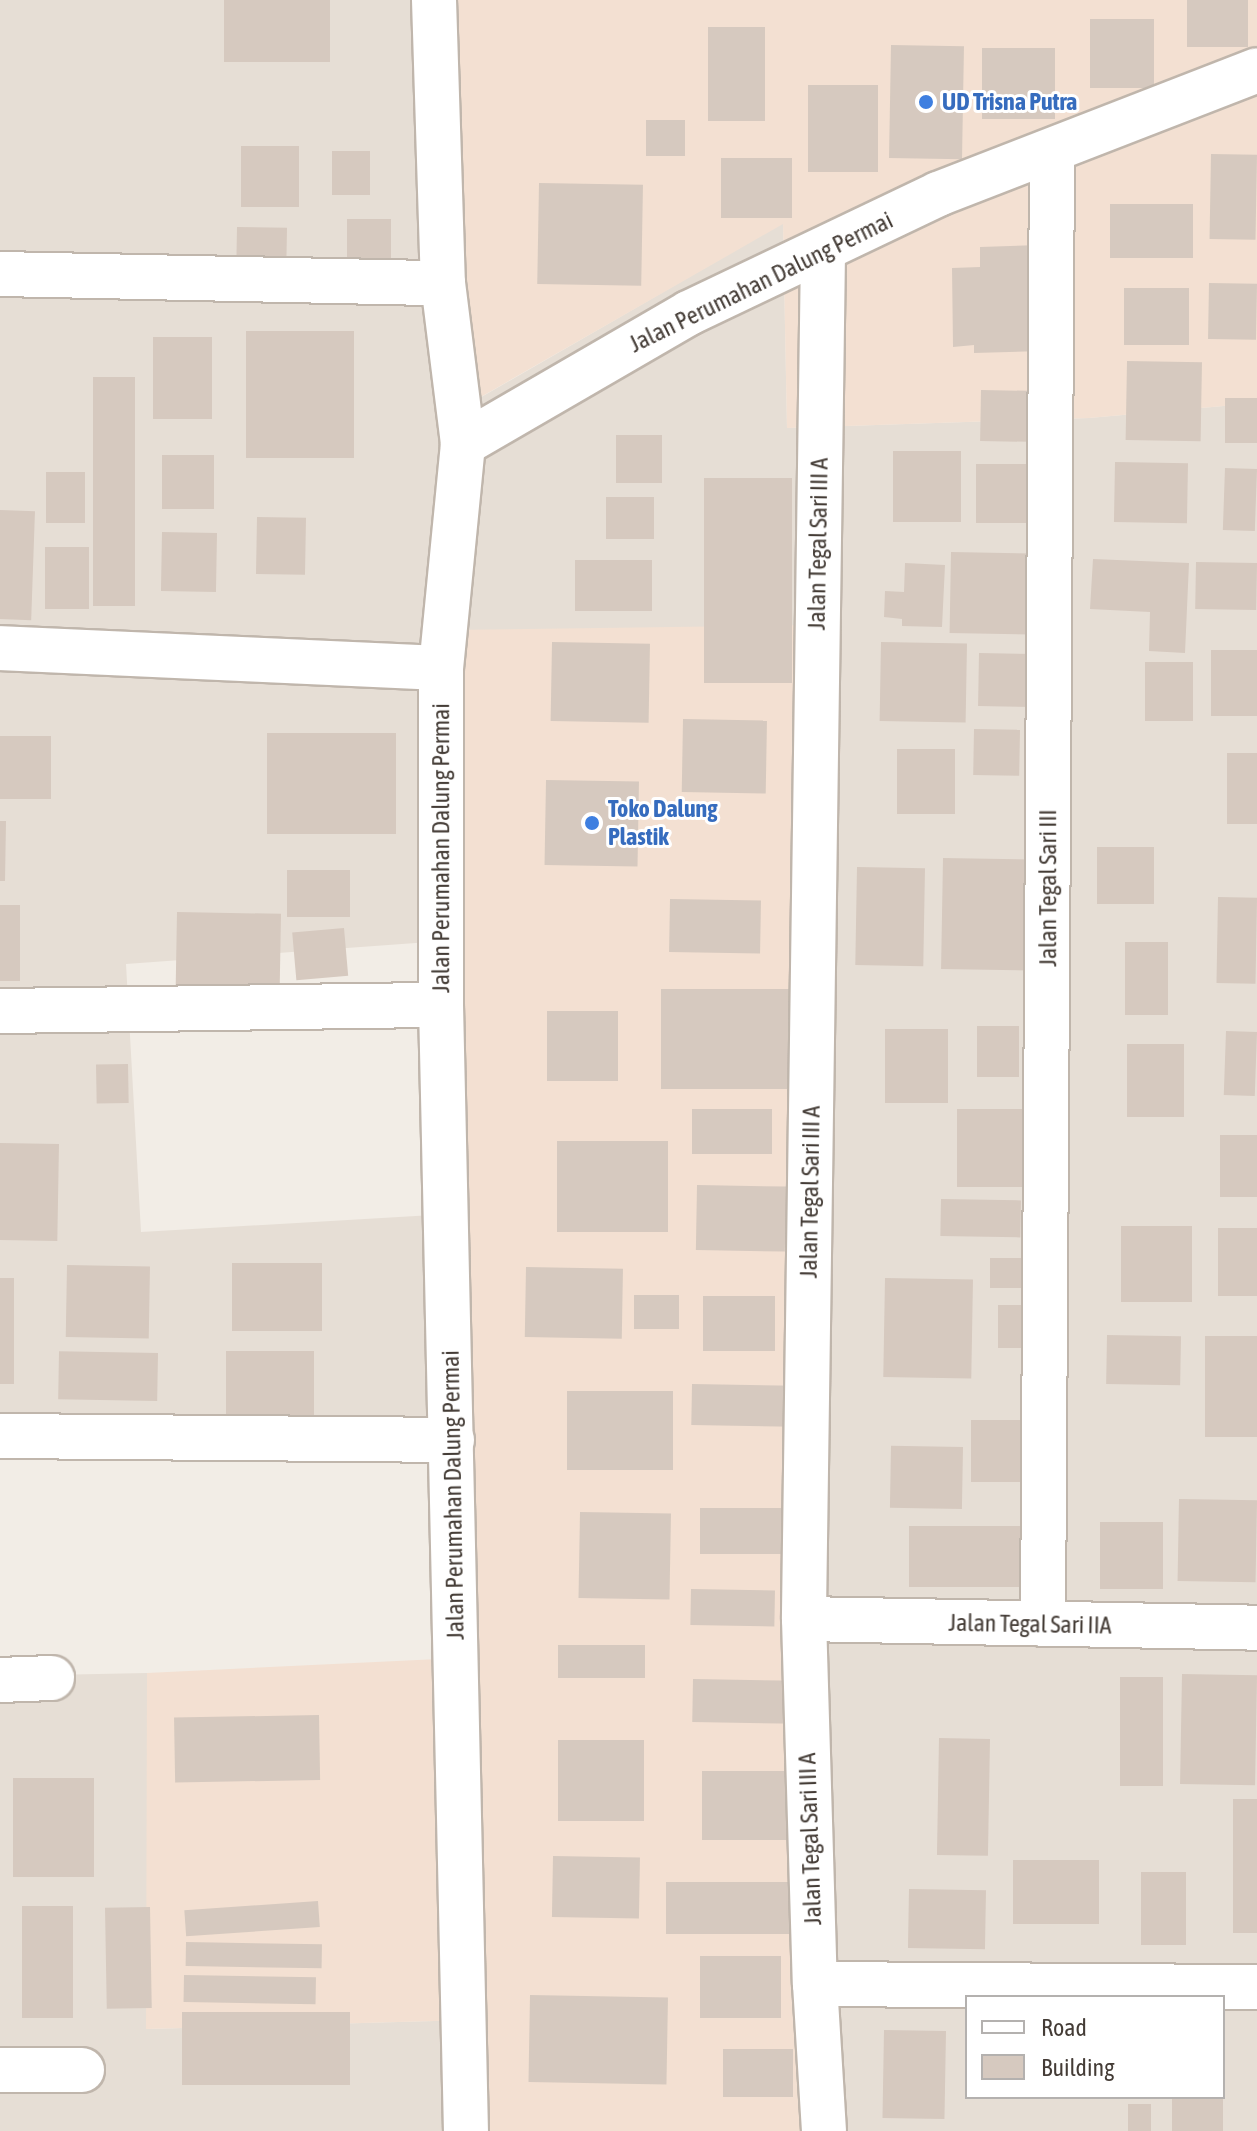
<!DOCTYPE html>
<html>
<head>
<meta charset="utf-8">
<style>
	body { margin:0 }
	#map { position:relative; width:1257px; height:2131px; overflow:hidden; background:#f2ede6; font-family:"Asap Condensed",sans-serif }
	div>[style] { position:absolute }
	.residential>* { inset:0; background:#e6ded5 }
	.commercial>* { inset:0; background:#f3e0d2 }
	.building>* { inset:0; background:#d6c9bf; transform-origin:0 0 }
	.roads { filter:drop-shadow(2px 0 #c0b6ac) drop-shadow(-2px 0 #c0b6ac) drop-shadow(0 2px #c0b6ac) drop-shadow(0 -2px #c0b6ac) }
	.minor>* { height:44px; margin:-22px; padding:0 22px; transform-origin:22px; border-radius:22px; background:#fff }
	.dots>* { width:22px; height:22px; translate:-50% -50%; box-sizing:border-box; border:4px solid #fff; border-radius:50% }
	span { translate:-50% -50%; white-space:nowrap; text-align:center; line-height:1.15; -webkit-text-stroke:6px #fff; paint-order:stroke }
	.shop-label { font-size:24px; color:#366cbe; font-weight:700 }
	.left { translate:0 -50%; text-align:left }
	.street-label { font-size:24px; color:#443c36 }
	.legend { position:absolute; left:965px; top:1995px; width:260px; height:104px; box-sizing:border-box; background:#fff; border:2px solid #b4b1af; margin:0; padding:10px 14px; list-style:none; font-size:24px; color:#443c36 }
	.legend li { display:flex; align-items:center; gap:16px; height:40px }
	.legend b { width:40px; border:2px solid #b4b1af }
</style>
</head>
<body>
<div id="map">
	<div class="residential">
		<div style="clip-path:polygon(evenodd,0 0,455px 0,445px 418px,783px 223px,787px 428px,1089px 418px,1257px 403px,1257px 2131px,825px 2131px,457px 940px,126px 964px,141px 1232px,467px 1213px,457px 1422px,0 1430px,0 0,967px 1997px,1223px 1997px,1223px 2097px,967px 2097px,967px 1997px)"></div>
		<div style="clip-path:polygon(147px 1673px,147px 2029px,470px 2020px,469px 2131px,0 2131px,0 1676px)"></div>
	</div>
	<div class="commercial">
		<div style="clip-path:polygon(455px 0,1257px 0,1257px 403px,1089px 418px,787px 428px,783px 224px,444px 418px)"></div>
		<div style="clip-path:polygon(818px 625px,825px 2131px,469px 2131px,470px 2020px,146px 2029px,147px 1673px,460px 1658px,449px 630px)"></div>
	</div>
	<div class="building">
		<div style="left:224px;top:0;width:106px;height:62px"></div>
		<div style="left:1187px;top:0;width:61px;height:47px"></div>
		<div style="left:1090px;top:19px;width:64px;height:69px"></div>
		<div style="left:708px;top:27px;width:57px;height:94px"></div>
		<div style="left:891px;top:45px;width:73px;height:113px;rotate:1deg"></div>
		<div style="left:982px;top:48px;width:73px;height:71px"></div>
		<div style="left:808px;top:85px;width:70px;height:87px"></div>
		<div style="left:646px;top:120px;width:39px;height:36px"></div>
		<div style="left:299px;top:146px;width:61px;height:58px;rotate:90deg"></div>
		<div style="left:332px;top:151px;width:38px;height:44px"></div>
		<div style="left:1211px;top:154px;width:46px;height:85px;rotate:1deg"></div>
		<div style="left:721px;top:158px;width:71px;height:60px"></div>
		<div style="left:539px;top:183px;width:104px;height:101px;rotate:1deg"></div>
		<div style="left:1110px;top:204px;width:83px;height:54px"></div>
		<div style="left:347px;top:219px;width:44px;height:47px"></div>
		<div style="left:237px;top:227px;width:50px;height:45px;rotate:1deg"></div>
		<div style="clip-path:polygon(1040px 245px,1042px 351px,974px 353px,974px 345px,953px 347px,952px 268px,980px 267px,980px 247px)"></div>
		<div style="left:1209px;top:283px;width:48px;height:56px;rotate:1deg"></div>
		<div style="left:1124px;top:288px;width:65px;height:57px"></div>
		<div style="left:246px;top:331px;width:108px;height:127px"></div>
		<div style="left:153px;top:337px;width:59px;height:82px"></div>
		<div style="left:1127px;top:361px;width:75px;height:79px;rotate:1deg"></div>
		<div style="left:93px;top:377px;width:42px;height:229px"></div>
		<div style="left:981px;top:390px;width:62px;height:51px;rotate:1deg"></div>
		<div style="left:1225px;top:398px;width:32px;height:45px"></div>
		<div style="left:616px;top:435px;width:46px;height:48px"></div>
		<div style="left:893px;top:451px;width:68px;height:71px"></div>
		<div style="left:162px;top:455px;width:52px;height:54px"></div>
		<div style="left:1115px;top:462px;width:73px;height:60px;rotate:1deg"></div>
		<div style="left:976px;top:464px;width:56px;height:59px"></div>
		<div style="left:1225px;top:468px;width:32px;height:62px;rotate:2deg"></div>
		<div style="left:46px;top:472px;width:39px;height:51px"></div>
		<div style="left:704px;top:478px;width:88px;height:205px"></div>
		<div style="left:606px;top:497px;width:48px;height:42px"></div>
		<div style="left:0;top:510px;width:35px;height:109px;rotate:2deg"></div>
		<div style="left:257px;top:517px;width:49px;height:57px;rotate:1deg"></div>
		<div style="left:162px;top:532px;width:55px;height:59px;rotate:1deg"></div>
		<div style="left:45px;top:547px;width:44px;height:62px"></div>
		<div style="left:951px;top:552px;width:83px;height:81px;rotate:1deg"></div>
		<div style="clip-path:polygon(1093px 559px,1189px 563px,1185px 653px,1149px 651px,1150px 612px,1090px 609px)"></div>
		<div style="left:575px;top:560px;width:77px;height:51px"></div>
		<div style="left:1196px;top:562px;width:61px;height:47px;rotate:1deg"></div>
		<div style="clip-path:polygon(905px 563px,945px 565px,942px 627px,902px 626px,902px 619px,884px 617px,885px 591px,904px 592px)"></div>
		<div style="left:552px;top:642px;width:98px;height:79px;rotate:1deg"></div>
		<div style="left:881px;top:642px;width:86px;height:79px;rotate:1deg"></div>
		<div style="left:1257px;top:650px;width:66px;height:46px;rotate:90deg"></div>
		<div style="left:979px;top:653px;width:57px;height:53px;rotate:1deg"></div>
		<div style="left:1145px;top:662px;width:48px;height:59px"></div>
		<div style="left:683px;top:719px;width:84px;height:73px;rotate:1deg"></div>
		<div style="left:974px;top:729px;width:46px;height:46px;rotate:1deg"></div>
		<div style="left:267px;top:733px;width:129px;height:101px"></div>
		<div style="left:0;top:736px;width:51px;height:63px"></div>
		<div style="left:897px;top:749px;width:58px;height:65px"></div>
		<div style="left:1227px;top:753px;width:30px;height:71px"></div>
		<div style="left:546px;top:780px;width:93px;height:85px;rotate:1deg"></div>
		<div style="clip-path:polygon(0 821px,6px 821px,5px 881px,0 881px)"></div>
		<div style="left:1097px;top:847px;width:57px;height:57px"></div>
		<div style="left:943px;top:858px;width:88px;height:111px;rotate:1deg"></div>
		<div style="left:857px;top:867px;width:68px;height:98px;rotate:1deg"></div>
		<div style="left:287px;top:870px;width:63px;height:47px"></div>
		<div style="left:1218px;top:897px;width:39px;height:86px;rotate:1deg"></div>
		<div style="left:670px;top:899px;width:91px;height:53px;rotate:1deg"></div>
		<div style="left:0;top:905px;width:20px;height:76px"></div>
		<div style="left:177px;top:912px;width:104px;height:77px;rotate:1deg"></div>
		<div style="left:344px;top:928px;width:48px;height:52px;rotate:85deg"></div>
		<div style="left:1125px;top:942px;width:43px;height:73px"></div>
		<div style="left:661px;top:989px;width:141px;height:100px"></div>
		<div style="left:547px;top:1011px;width:71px;height:70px"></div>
		<div style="left:977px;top:1026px;width:42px;height:51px"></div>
		<div style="left:885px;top:1029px;width:63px;height:74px"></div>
		<div style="left:1226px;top:1031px;width:31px;height:64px;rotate:2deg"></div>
		<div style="left:1127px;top:1044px;width:57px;height:73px"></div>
		<div style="left:128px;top:1064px;width:39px;height:32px;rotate:89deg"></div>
		<div style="left:692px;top:1109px;width:80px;height:45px"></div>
		<div style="left:957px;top:1109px;width:74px;height:78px"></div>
		<div style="left:1220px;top:1135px;width:37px;height:62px"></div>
		<div style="left:557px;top:1141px;width:111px;height:91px"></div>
		<div style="left:0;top:1143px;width:59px;height:97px;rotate:1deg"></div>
		<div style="left:697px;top:1185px;width:89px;height:65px;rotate:1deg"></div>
		<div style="left:941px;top:1199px;width:80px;height:37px;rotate:1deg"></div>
		<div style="left:1121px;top:1226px;width:71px;height:76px"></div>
		<div style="left:1218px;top:1228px;width:39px;height:68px"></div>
		<div style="left:990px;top:1258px;width:42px;height:30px"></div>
		<div style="left:232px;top:1263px;width:90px;height:68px"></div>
		<div style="left:67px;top:1265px;width:83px;height:72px;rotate:1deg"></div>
		<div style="left:526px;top:1267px;width:97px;height:70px;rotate:1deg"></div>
		<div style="left:0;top:1278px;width:14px;height:106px"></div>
		<div style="left:885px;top:1278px;width:88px;height:99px;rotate:1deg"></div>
		<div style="left:634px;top:1295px;width:45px;height:34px"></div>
		<div style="left:703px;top:1296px;width:72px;height:55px"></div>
		<div style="left:998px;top:1305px;width:37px;height:43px"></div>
		<div style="left:1107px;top:1335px;width:74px;height:49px;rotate:1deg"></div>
		<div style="left:1205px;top:1336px;width:52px;height:101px"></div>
		<div style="left:226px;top:1351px;width:88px;height:64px"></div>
		<div style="left:158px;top:1353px;width:48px;height:99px;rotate:91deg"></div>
		<div style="left:692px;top:1384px;width:103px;height:41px;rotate:1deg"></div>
		<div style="left:567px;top:1391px;width:106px;height:79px"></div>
		<div style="left:971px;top:1420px;width:53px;height:62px"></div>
		<div style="left:963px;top:1447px;width:62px;height:72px;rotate:91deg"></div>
		<div style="left:1179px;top:1499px;width:78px;height:82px;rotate:1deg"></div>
		<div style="left:700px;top:1508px;width:90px;height:46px"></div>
		<div style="left:580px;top:1512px;width:91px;height:86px;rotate:1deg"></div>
		<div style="left:1100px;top:1522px;width:63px;height:67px"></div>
		<div style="left:909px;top:1526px;width:126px;height:61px"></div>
		<div style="left:691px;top:1589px;width:84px;height:36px;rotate:1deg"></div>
		<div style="left:558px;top:1645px;width:87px;height:33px"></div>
		<div style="left:1182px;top:1674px;width:75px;height:110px;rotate:1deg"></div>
		<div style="left:1120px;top:1677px;width:43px;height:109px"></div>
		<div style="left:693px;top:1679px;width:106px;height:43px;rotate:1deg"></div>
		<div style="left:319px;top:1715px;width:65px;height:145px;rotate:89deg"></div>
		<div style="left:939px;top:1738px;width:51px;height:117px;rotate:1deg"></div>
		<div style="left:558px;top:1740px;width:86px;height:81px"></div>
		<div style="left:702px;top:1771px;width:101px;height:69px"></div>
		<div style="left:13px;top:1778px;width:81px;height:99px"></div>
		<div style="left:1233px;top:1799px;width:24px;height:134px"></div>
		<div style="left:553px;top:1856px;width:87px;height:61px;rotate:1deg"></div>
		<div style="left:1013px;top:1860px;width:86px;height:64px"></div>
		<div style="left:1141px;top:1872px;width:45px;height:73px"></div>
		<div style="left:666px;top:1882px;width:133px;height:52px"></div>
		<div style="left:909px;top:1889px;width:77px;height:59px;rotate:1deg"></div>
		<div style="left:318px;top:1901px;width:26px;height:134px;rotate:86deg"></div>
		<div style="left:73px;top:1906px;width:112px;height:51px;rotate:90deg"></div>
		<div style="left:150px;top:1907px;width:101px;height:45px;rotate:89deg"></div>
		<div style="left:186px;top:1942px;width:136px;height:24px;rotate:1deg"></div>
		<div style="left:700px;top:1956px;width:81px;height:62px"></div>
		<div style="left:184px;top:1975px;width:132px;height:27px;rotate:1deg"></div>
		<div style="left:530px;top:1995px;width:138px;height:87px;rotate:1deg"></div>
		<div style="left:182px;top:2012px;width:168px;height:73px"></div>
		<div style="left:946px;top:2031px;width:88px;height:62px;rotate:91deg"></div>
		<div style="left:723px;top:2049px;width:70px;height:48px"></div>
		<div style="left:1172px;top:2097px;width:51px;height:34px"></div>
		<div style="left:1128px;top:2104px;width:23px;height:27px"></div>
	</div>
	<div class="roads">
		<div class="minor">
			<div style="left:434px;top:0;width:283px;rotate:88.2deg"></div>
			<div style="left:443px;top:283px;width:162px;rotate:82.9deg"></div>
			<div style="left:463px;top:444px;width:225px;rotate:95.6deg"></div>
			<div style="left:441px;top:668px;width:337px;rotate:90deg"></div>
			<div style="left:441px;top:1005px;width:1126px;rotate:88.73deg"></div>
			<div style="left:823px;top:252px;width:1367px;rotate:90.8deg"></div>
			<div style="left:804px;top:1619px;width:365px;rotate:88.3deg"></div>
			<div style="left:815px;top:1984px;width:147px;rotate:86.5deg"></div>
			<div style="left:0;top:274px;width:443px;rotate:1.2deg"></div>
			<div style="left:463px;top:444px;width:261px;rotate:-30.1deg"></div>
			<div style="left:689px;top:313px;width:276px;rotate:-25.5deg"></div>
			<div style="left:938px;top:194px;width:342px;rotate:-21.2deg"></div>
			<div style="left:0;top:648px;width:441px;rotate:2.6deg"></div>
			<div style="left:0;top:1011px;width:441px;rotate:-0.8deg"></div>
			<div style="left:0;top:1436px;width:452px;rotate:0.5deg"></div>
			<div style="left:804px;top:1619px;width:453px;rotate:1.1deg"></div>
			<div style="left:1043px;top:1624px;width:1472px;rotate:-89.65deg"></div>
			<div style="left:0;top:1680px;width:52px;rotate:-2.2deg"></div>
			<div style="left:815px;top:1984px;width:442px;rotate:0.4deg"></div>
			<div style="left:0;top:2070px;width:82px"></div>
		</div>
	</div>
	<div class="dots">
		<div style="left:926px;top:102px;background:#3f7fe0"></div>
		<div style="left:592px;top:823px;background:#3f7fe0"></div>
	</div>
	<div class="shop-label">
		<span class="left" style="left:942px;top:102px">UD Trisna Putra</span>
		<span class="left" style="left:608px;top:823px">Toko Dalung<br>Plastik</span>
	</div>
	<div class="street-label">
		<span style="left:761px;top:282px;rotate:-26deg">Jalan Perumahan Dalung Permai</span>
		<span style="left:818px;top:544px;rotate:-89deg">Jalan Tegal Sari III A</span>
		<span style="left:441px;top:848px;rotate:-90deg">Jalan Perumahan Dalung Permai</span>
		<span style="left:1048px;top:888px;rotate:-90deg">Jalan Tegal Sari III</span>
		<span style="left:810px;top:1192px;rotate:-89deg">Jalan Tegal Sari III A</span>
		<span style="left:453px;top:1495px;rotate:-91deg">Jalan Perumahan Dalung Permai</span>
		<span style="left:1030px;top:1624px;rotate:1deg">Jalan Tegal Sari IIA</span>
		<span style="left:810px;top:1839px;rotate:-92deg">Jalan Tegal Sari III A</span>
	</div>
	<ul class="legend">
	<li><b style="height:10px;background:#fff"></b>Road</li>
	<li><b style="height:22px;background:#d6c9bf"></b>Building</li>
	</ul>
</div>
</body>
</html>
